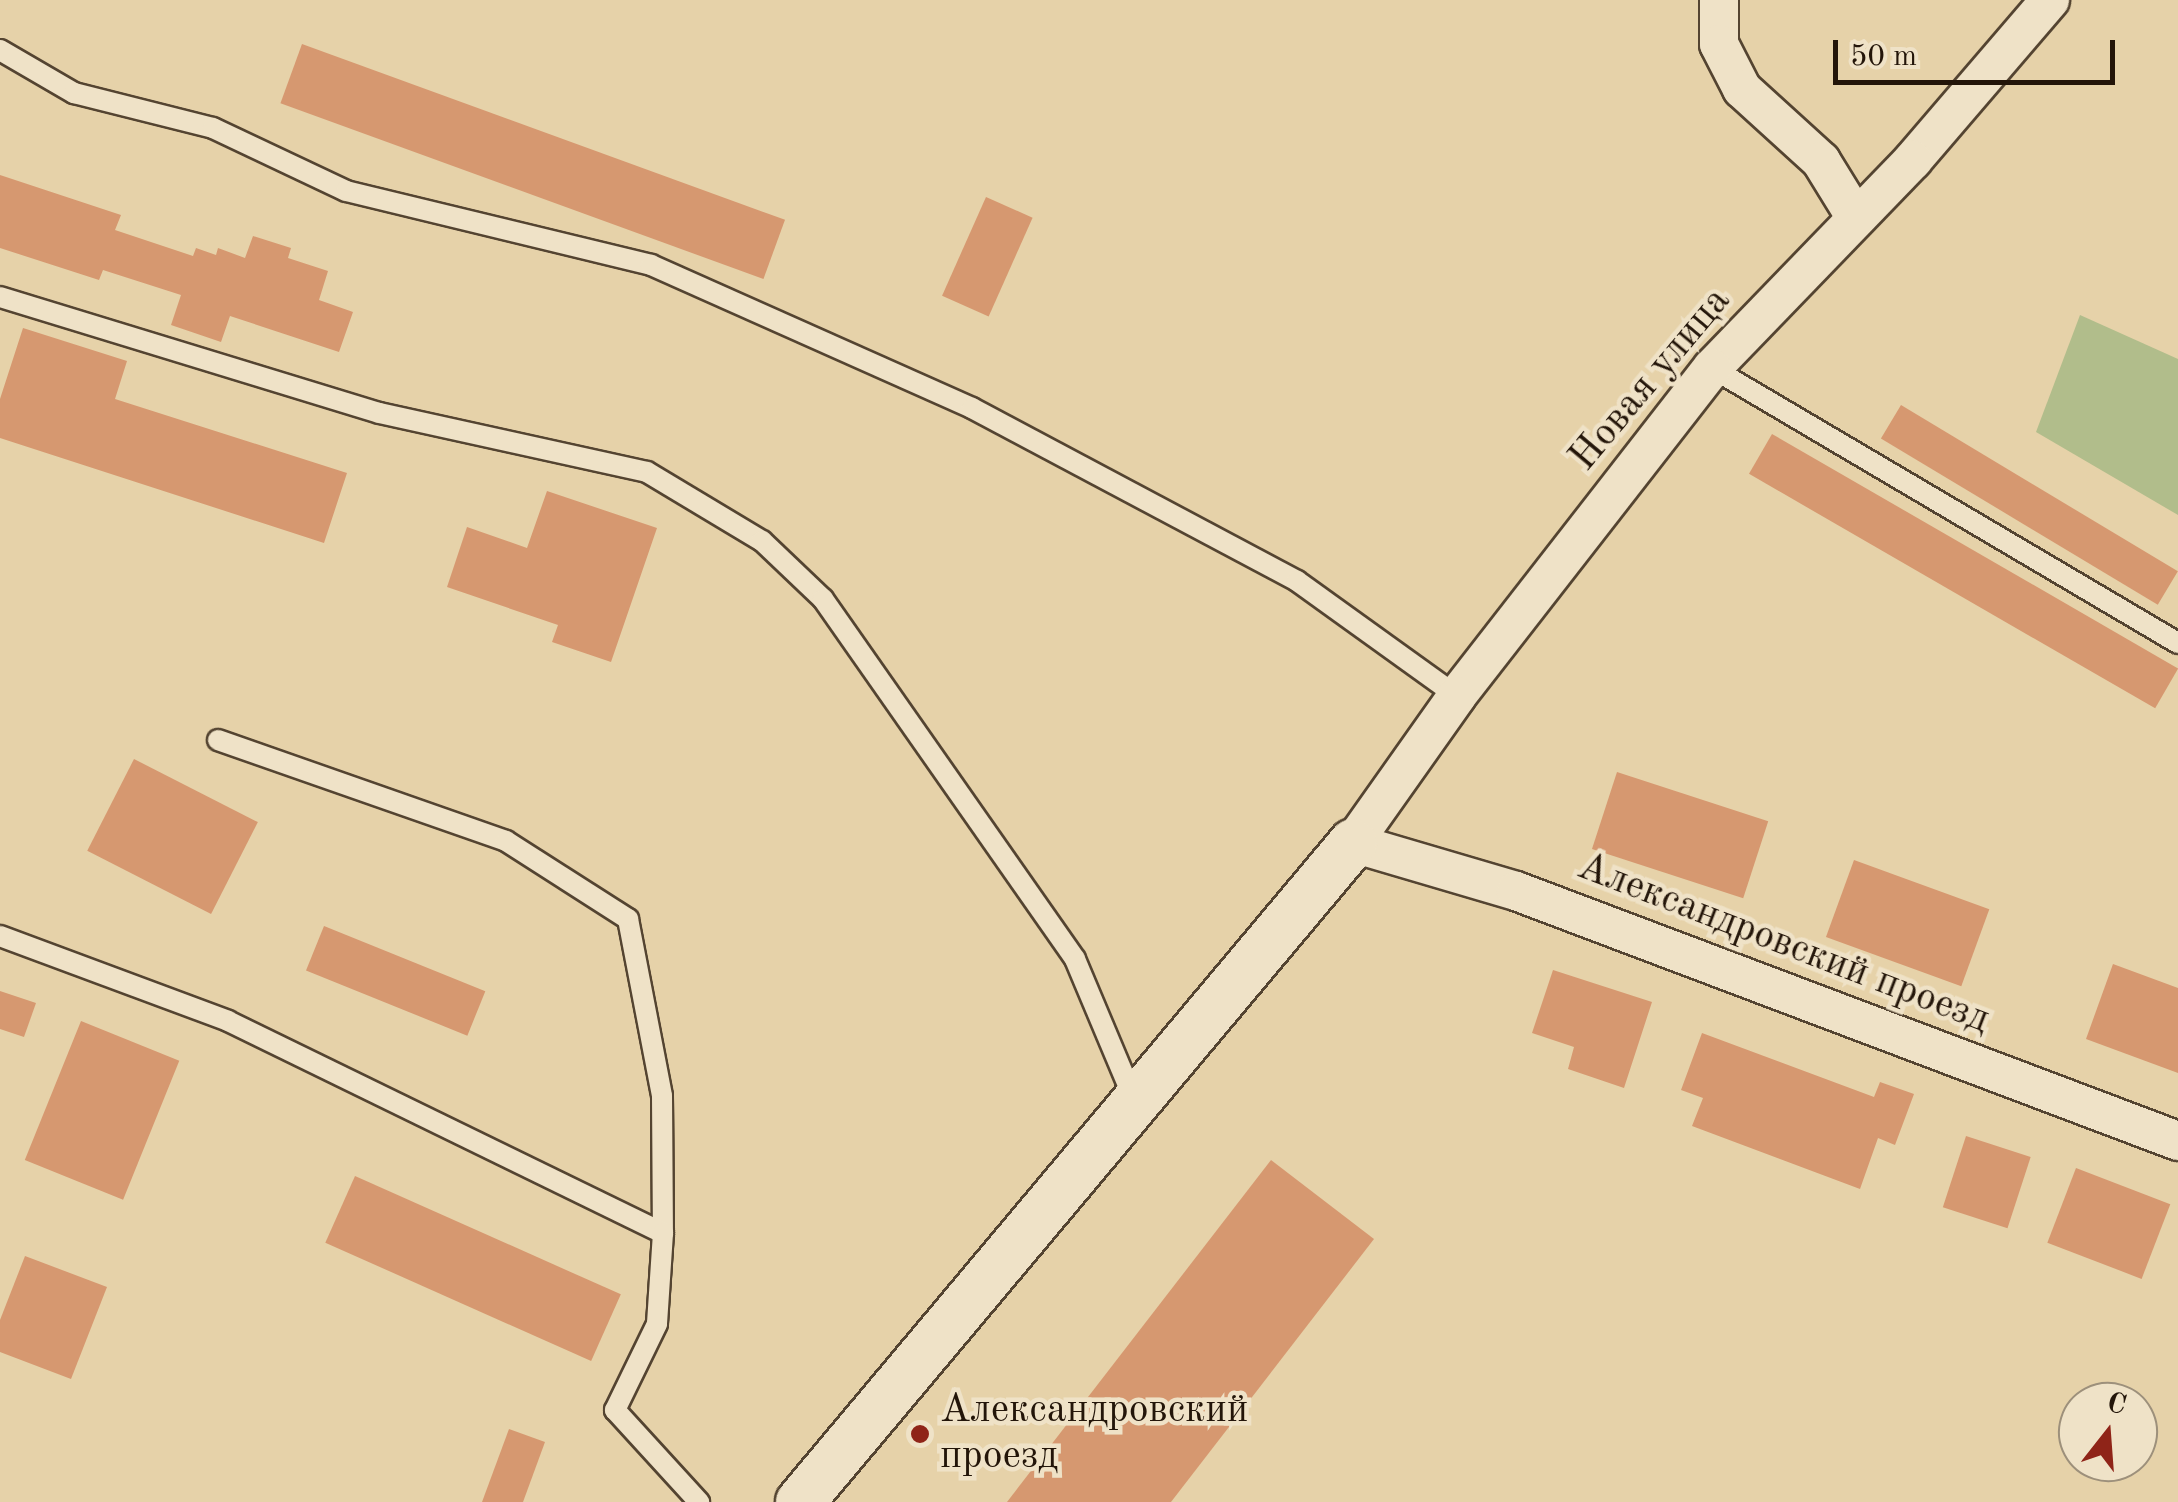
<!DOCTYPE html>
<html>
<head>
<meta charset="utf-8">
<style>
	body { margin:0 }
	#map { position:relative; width:2178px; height:1502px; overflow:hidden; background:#e6d2a9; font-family:"Old Standard TT",serif }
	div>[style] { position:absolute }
	.green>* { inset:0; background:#b1bd8b }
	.building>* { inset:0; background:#d69870; transform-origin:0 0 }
	.roads { filter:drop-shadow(2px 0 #544431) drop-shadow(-2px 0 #544431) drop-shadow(0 2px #544431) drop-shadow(0 -2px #544431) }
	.service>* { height:20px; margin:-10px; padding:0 10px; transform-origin:10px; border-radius:10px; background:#efe2c7 }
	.minor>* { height:38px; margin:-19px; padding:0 19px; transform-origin:19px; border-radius:19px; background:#efe2c7 }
	.tertiary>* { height:48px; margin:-24px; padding:0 24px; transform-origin:24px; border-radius:24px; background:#efe2c7 }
	.dots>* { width:28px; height:28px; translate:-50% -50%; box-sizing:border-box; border:5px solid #efe2c7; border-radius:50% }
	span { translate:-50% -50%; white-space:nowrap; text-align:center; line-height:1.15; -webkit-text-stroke:9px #efe2c7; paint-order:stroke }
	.street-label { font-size:40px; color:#231509 }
	.poi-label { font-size:40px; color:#231509 }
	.left { translate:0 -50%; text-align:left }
	.north { position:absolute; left:2058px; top:1382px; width:100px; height:100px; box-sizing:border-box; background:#efe2c7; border:2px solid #9d907b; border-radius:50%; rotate:17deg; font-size:28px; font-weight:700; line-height:40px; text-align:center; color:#231509 }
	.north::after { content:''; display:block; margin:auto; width:35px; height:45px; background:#8f2418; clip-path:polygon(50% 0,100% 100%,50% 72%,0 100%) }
	.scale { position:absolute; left:1833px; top:40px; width:282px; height:45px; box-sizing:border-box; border:5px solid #231509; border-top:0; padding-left:12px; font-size:30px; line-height:35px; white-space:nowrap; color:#231509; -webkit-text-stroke:8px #efe2c7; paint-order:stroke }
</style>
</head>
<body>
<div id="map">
	<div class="green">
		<div style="clip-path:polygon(2080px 315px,2178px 359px,2178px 515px,2036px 432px)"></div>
	</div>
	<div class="building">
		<div style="left:302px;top:44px;width:514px;height:63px;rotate:20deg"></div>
		<div style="clip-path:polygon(0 175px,121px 215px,115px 230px,193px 256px,196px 248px,216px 255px,218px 248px,245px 258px,253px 236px,291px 248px,288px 258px,328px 271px,319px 300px,353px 312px,339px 352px,230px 316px,221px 342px,171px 325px,181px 295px,103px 270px,99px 280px,0 248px)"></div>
		<div style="left:986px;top:197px;width:51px;height:108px;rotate:24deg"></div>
		<div style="clip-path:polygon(23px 328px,127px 361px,115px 399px,347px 473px,324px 543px,0 438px,0 399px)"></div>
		<div style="left:1901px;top:405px;width:323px;height:39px;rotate:31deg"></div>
		<div style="left:1772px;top:434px;width:469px;height:46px;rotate:30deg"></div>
		<div style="clip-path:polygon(547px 491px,657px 528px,611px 662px,552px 642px,558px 625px,447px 587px,467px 527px,527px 548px)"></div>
		<div style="left:134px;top:759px;width:139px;height:103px;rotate:27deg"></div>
		<div style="left:1617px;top:772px;width:159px;height:81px;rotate:18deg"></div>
		<div style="left:1854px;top:860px;width:144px;height:82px;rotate:20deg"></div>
		<div style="left:324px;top:926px;width:174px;height:48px;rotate:22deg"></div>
		<div style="clip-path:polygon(2113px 964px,2178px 988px,2178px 1073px,2086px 1039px)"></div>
		<div style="clip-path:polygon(1553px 970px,1652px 1002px,1624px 1088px,1568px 1069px,1574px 1047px,1532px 1033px)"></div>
		<div style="clip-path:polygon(0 991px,36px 1003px,24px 1037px,0 1029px)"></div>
		<div style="left:81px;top:1021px;width:106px;height:150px;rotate:22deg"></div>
		<div style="clip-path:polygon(1702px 1033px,1874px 1097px,1880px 1082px,1914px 1094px,1895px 1145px,1878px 1138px,1860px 1189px,1692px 1126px,1703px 1098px,1681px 1090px)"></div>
		<div style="left:1966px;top:1136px;width:68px;height:75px;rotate:18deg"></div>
		<div style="clip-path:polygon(1271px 1160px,1374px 1239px,1171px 1502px,1007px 1502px)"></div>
		<div style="left:2076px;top:1168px;width:101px;height:80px;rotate:21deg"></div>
		<div style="left:355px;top:1176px;width:291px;height:73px;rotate:24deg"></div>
		<div style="clip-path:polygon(25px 1256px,107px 1287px,71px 1379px,0 1352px,0 1320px)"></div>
		<div style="clip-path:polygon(509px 1429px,545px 1442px,523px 1502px,482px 1502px)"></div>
	</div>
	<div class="roads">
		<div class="service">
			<div style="left:0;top:50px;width:86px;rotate:30.2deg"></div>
			<div style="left:74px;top:93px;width:143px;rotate:14.1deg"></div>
			<div style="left:213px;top:128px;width:147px;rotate:25.3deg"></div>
			<div style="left:346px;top:191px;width:314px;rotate:13.6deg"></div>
			<div style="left:651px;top:265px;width:351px;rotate:24deg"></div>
			<div style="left:972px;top:408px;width:368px;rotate:28deg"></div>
			<div style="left:1297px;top:581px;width:197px;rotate:35.7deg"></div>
			<div style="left:0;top:297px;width:396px;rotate:17deg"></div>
			<div style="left:379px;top:413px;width:274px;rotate:12.4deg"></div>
			<div style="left:647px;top:472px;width:134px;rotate:31deg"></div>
			<div style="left:762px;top:541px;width:84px;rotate:43.6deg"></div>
			<div style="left:823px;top:599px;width:439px;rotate:55deg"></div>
			<div style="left:1075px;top:959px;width:155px;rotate:67.2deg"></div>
			<div style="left:1712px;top:368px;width:541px;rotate:30.55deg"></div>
			<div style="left:218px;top:740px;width:305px;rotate:19.3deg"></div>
			<div style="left:506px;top:841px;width:145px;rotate:32.6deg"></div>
			<div style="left:628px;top:919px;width:180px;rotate:79.1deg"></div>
			<div style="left:662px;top:1096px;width:137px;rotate:89.6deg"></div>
			<div style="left:0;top:936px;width:243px;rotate:20.4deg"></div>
			<div style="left:228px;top:1021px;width:484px;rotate:26deg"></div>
			<div style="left:663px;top:1233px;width:91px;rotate:93.8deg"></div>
			<div style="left:657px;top:1324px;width:96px;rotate:116deg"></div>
			<div style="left:615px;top:1410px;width:125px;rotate:47.6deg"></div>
		</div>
		<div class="minor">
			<div style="left:1719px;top:0;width:44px;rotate:90deg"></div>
			<div style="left:1719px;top:44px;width:51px;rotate:62.9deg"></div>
			<div style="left:1742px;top:89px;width:107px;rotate:42.3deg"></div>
			<div style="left:1821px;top:161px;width:67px;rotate:58.4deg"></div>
			<div style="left:2050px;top:0;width:211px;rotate:130.6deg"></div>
			<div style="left:1913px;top:160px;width:289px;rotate:134deg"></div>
			<div style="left:1712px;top:368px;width:415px;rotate:127.9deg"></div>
			<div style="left:1457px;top:696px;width:180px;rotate:125.3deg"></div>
			<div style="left:1353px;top:843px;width:170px;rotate:16.4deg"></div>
			<div style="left:1516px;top:891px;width:708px;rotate:20.69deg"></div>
		</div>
		<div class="tertiary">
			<div style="left:800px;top:1502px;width:860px;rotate:-50deg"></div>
		</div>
	</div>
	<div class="dots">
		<div style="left:920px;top:1434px;background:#8f2418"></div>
	</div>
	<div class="street-label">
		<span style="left:1651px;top:380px;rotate:-50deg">Новая улица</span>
		<span style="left:1783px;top:944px;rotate:21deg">Александровский проезд</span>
	</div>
	<div class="poi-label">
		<span class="left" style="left:940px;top:1434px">Александровский<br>проезд</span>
	</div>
	<div class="north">С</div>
	<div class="scale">50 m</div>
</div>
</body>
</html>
